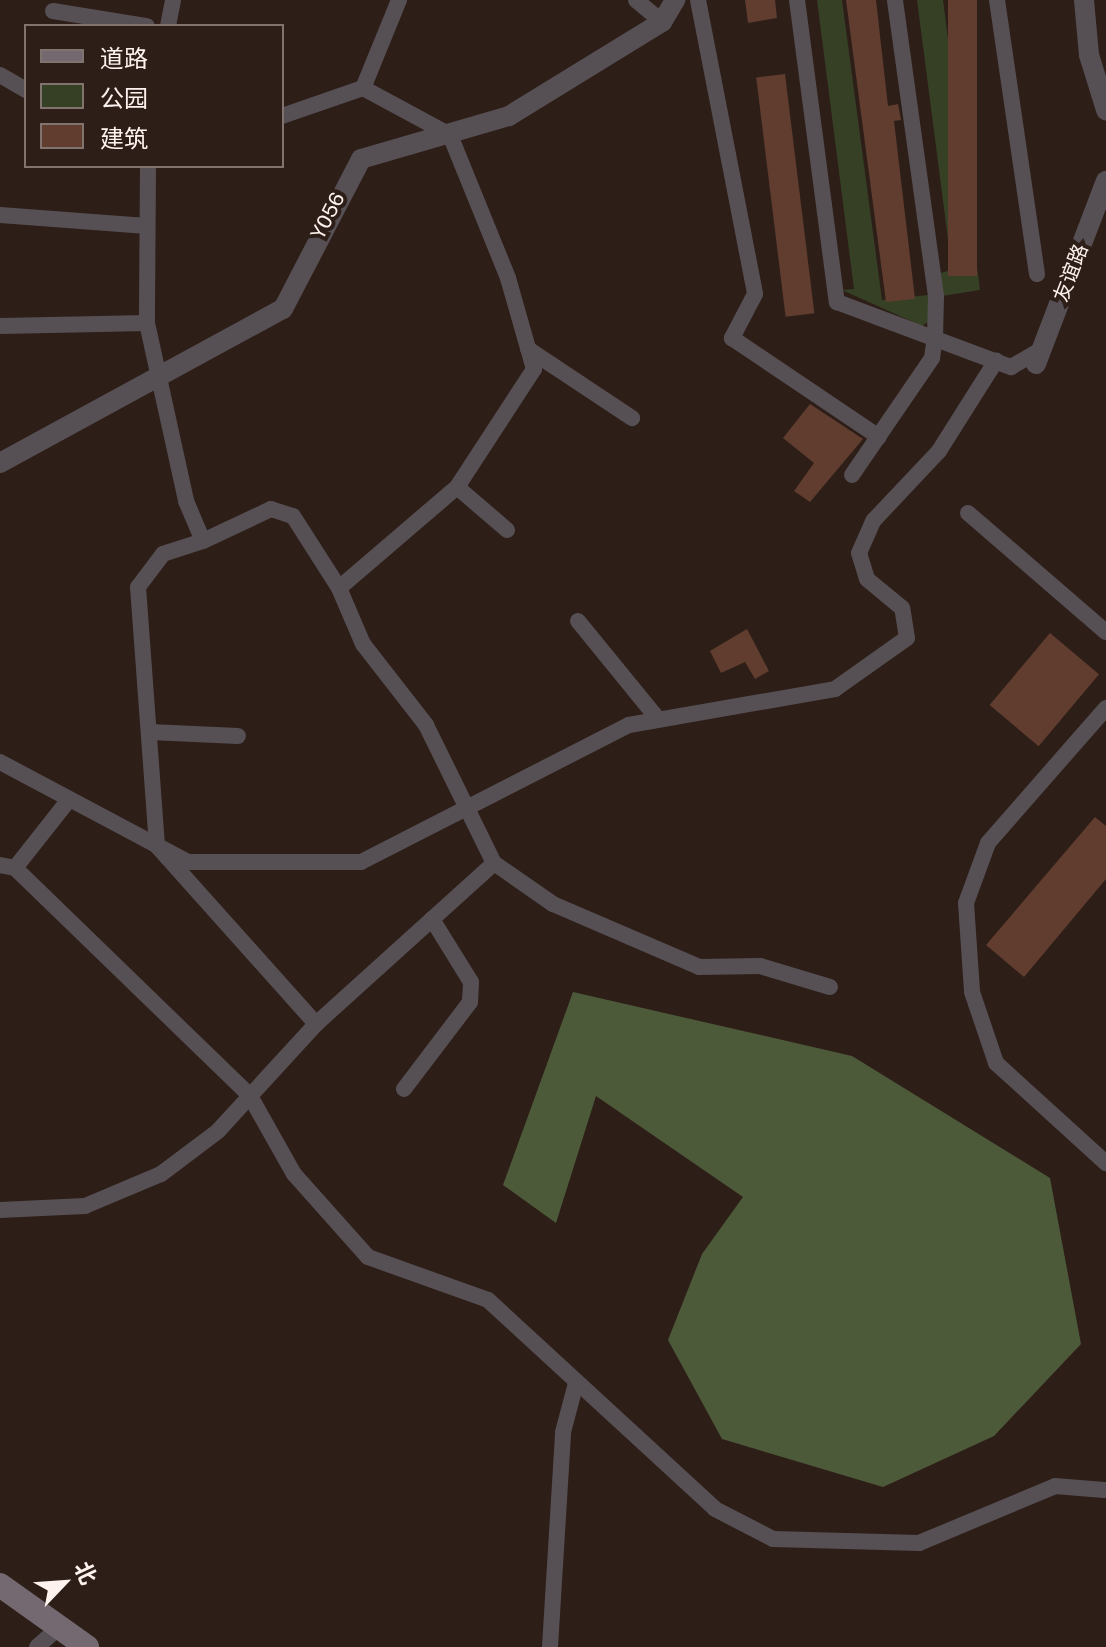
<!DOCTYPE html>
<html>
<head>
<meta charset="utf-8">
<style>
	body { margin:0 }
	#map { position:relative; width:1106px; height:1647px; overflow:hidden; background:#2e1e18; font-family:"Public Sans","Noto Sans SC",sans-serif }
	div>[style] { position:absolute }
	.green>* { inset:0; background:#354025 }
	.forest>* { inset:0; background:#4c5a39 }
	.building>* { inset:0; background:#603d2f; transform-origin:0 0 }
	.minor>* { height:16px; margin:-8px; padding:0 8px; transform-origin:8px; border-radius:8px; background:#565055 }
	.tertiary>* { height:20px; margin:-10px; padding:0 10px; transform-origin:10px; border-radius:10px; background:#565055 }
	.secondary>* { height:24px; margin:-12px; padding:0 12px; transform-origin:12px; border-radius:12px; background:#746971 }
	span { translate:-50% -50%; white-space:nowrap; text-align:center; line-height:1.15; -webkit-text-stroke:8px #2e1e18; paint-order:stroke }
	.street-label { font-size:20px; color:#fef2ee }
	.legend { position:absolute; left:24px; top:24px; width:260px; height:144px; box-sizing:border-box; background:#2e1e18; border:2px solid #81736e; margin:0; padding:10px 14px; list-style:none; font-size:24px; color:#fef2ee }
	.legend li { display:flex; align-items:center; gap:16px; height:40px }
	.legend b { width:40px; border:2px solid #81736e }
	.north { position:absolute; left:24px; top:1543px; width:80px; height:80px; -webkit-text-stroke:6px #2e1e18; paint-order:stroke; rotate:65deg; font-size:22px; font-weight:700; line-height:32px; text-align:center; color:#fef2ee }
	.north::after { content:''; display:block; margin:auto; width:28px; height:36px; background:#fef2ee; clip-path:polygon(50% 0,100% 100%,50% 72%,0 100%) }
</style>
</head>
<body>
<div id="map">
	<div class="green">
		<div style="clip-path:polygon(817px 0,842px 0,882px 300px,928px 295px,928px 322px,922px 326px,842px 290px,854px 289px)"></div>
		<div style="clip-path:polygon(917px 0,943px 0,980px 290px,942px 296px,940px 273px,952px 270px)"></div>
	</div>
	<div class="forest">
		<div style="clip-path:polygon(573px 992px,852px 1056px,1050px 1178px,1081px 1344px,994px 1436px,883px 1487px,722px 1439px,668px 1340px,702px 1254px,743px 1197px,596px 1096px,556px 1223px,503px 1185px)"></div>
	</div>
	<div class="building">
		<div style="clip-path:polygon(745px 0,775px 0,777px 18px,748px 23px)"></div>
		<div style="clip-path:polygon(846px 0,876px 0,888px 106px,898px 104px,901px 120px,894px 121px,915px 299px,886px 302px)"></div>
		<div style="left:948px;top:0;width:29px;height:276px"></div>
		<div style="left:785px;top:74px;width:241px;height:29px;rotate:83deg"></div>
		<div style="clip-path:polygon(810px 404px,863px 439px,810px 502px,794px 491px,814px 463px,783px 438px)"></div>
		<div style="clip-path:polygon(747px 629px,769px 671px,755px 679px,745px 662px,721px 673px,710px 651px)"></div>
		<div style="left:1050px;top:633px;width:64px;height:94px;rotate:40deg"></div>
		<div style="clip-path:polygon(1095px 817px,1106px 826px,1106px 879px,1024px 977px,986px 945px)"></div>
	</div>
	<div class="minor">
		<div style="left:399px;top:0;width:95px;rotate:112.2deg"></div>
		<div style="left:363px;top:88px;width:99px;rotate:28.4deg"></div>
		<div style="left:450px;top:135px;width:154px;rotate:67.9deg"></div>
		<div style="left:508px;top:278px;width:95px;rotate:74.1deg"></div>
		<div style="left:534px;top:369px;width:141px;rotate:123.1deg"></div>
		<div style="left:457px;top:487px;width:155px;rotate:139.4deg"></div>
		<div style="left:339px;top:588px;width:61px;rotate:66.8deg"></div>
		<div style="left:363px;top:644px;width:103px;rotate:52.1deg"></div>
		<div style="left:426px;top:725px;width:154px;rotate:63.8deg"></div>
		<div style="left:494px;top:863px;width:72px;rotate:34.8deg"></div>
		<div style="left:553px;top:904px;width:159px;rotate:23.3deg"></div>
		<div style="left:699px;top:967px;width:61px;rotate:-0.9deg"></div>
		<div style="left:760px;top:966px;width:73px;rotate:16.7deg"></div>
		<div style="left:636px;top:0;width:34px;rotate:40deg"></div>
		<div style="left:698px;top:0;width:299px;rotate:79deg"></div>
		<div style="left:755px;top:294px;width:50px;rotate:117.6deg"></div>
		<div style="left:732px;top:338px;width:177px;rotate:34deg"></div>
		<div style="left:797px;top:0;width:305px;rotate:82.5deg"></div>
		<div style="left:837px;top:302px;width:186px;rotate:20.5deg"></div>
		<div style="left:1011px;top:367px;width:34px;rotate:-30deg"></div>
		<div style="left:997px;top:0;width:277px;rotate:81.7deg"></div>
		<div style="left:53px;top:11px;width:95px;rotate:9.1deg"></div>
		<div style="left:168px;top:26px;width:26px;rotate:-79deg"></div>
		<div style="left:0;top:75px;width:30px;rotate:30deg"></div>
		<div style="left:282px;top:116px;width:86px;rotate:-19.1deg"></div>
		<div style="left:148px;top:166px;width:157px;rotate:90.4deg"></div>
		<div style="left:147px;top:323px;width:182px;rotate:77.6deg"></div>
		<div style="left:186px;top:501px;width:43px;rotate:67deg"></div>
		<div style="left:203px;top:541px;width:75px;rotate:-25.2deg"></div>
		<div style="left:271px;top:509px;width:23px;rotate:18deg"></div>
		<div style="left:293px;top:516px;width:85px;rotate:57.4deg"></div>
		<div style="left:0;top:215px;width:147px;rotate:4.3deg"></div>
		<div style="left:0;top:326px;width:147px;rotate:-1.2deg"></div>
		<div style="left:528px;top:349px;width:125px;rotate:33.6deg"></div>
		<div style="left:852px;top:475px;width:142px;rotate:-55.6deg"></div>
		<div style="left:932px;top:358px;width:21px;rotate:-82deg"></div>
		<div style="left:935px;top:337px;width:41px;rotate:-88.6deg"></div>
		<div style="left:936px;top:296px;width:299px;rotate:-97.9deg"></div>
		<div style="left:457px;top:487px;width:66px;rotate:40.7deg"></div>
		<div style="left:968px;top:513px;width:182px;rotate:40.8deg"></div>
		<div style="left:203px;top:541px;width:42px;rotate:162deg"></div>
		<div style="left:163px;top:554px;width:41px;rotate:127.1deg"></div>
		<div style="left:138px;top:587px;width:260px;rotate:85.8deg"></div>
		<div style="left:157px;top:846px;width:239px;rotate:48.2deg"></div>
		<div style="left:578px;top:621px;width:125px;rotate:50.8deg"></div>
		<div style="left:1106px;top:708px;width:179px;rotate:131.2deg"></div>
		<div style="left:988px;top:843px;width:64px;rotate:110.1deg"></div>
		<div style="left:966px;top:903px;width:89px;rotate:86.1deg"></div>
		<div style="left:972px;top:992px;width:75px;rotate:71.3deg"></div>
		<div style="left:996px;top:1063px;width:149px;rotate:42.3deg"></div>
		<div style="left:150px;top:732px;width:88px;rotate:2.6deg"></div>
		<div style="left:0;top:762px;width:213px;rotate:28deg"></div>
		<div style="left:188px;top:862px;width:173px"></div>
		<div style="left:361px;top:862px;width:301px;rotate:-27.1deg"></div>
		<div style="left:629px;top:725px;width:209px;rotate:-9.9deg"></div>
		<div style="left:835px;top:689px;width:88px;rotate:-35.3deg"></div>
		<div style="left:907px;top:638px;width:30px;rotate:-99deg"></div>
		<div style="left:902px;top:608px;width:45px;rotate:-140.4deg"></div>
		<div style="left:867px;top:579px;width:27px;rotate:-107deg"></div>
		<div style="left:859px;top:553px;width:36px;rotate:-66deg"></div>
		<div style="left:874px;top:520px;width:95px;rotate:-46.7deg"></div>
		<div style="left:939px;top:451px;width:107px;rotate:-57.7deg"></div>
		<div style="left:0;top:865px;width:15px;rotate:11deg"></div>
		<div style="left:15px;top:868px;width:327px;rotate:44.1deg"></div>
		<div style="left:250px;top:1096px;width:90px;rotate:60.6deg"></div>
		<div style="left:294px;top:1174px;width:111px;rotate:48.3deg"></div>
		<div style="left:368px;top:1257px;width:127px;rotate:19.7deg"></div>
		<div style="left:488px;top:1300px;width:309px;rotate:42.6deg"></div>
		<div style="left:715px;top:1509px;width:65px;rotate:27.3deg"></div>
		<div style="left:773px;top:1539px;width:146px;rotate:1.6deg"></div>
		<div style="left:919px;top:1543px;width:147px;rotate:-22.7deg"></div>
		<div style="left:1055px;top:1486px;width:49px;rotate:4.7deg"></div>
		<div style="left:15px;top:868px;width:85px;rotate:-51.7deg"></div>
		<div style="left:404px;top:1089px;width:109px;rotate:-52.8deg"></div>
		<div style="left:470px;top:1002px;width:20px;rotate:-87deg"></div>
		<div style="left:471px;top:982px;width:74px;rotate:-121.8deg"></div>
		<div style="left:0;top:1210px;width:85px;rotate:-2.7deg"></div>
		<div style="left:85px;top:1206px;width:82px;rotate:-22.8deg"></div>
		<div style="left:161px;top:1174px;width:71px;rotate:-37deg"></div>
		<div style="left:218px;top:1131px;width:145px;rotate:-47.5deg"></div>
		<div style="left:316px;top:1024px;width:240px;rotate:-42.1deg"></div>
		<div style="left:37px;top:1647px;width:30px;rotate:-42deg"></div>
		<div style="left:550px;top:1647px;width:215px;rotate:-86.5deg"></div>
		<div style="left:563px;top:1432px;width:51px;rotate:-75.1deg"></div>
	</div>
	<div class="tertiary">
		<div style="left:1084px;top:0;width:55px;rotate:84.8deg"></div>
		<div style="left:1089px;top:55px;width:58px;rotate:72.8deg"></div>
		<div style="left:1036px;top:364px;width:196px;rotate:-69.1deg"></div>
		<div style="left:0;top:463px;width:322px;rotate:-28.6deg"></div>
		<div style="left:283px;top:309px;width:169px;rotate:-62.5deg"></div>
		<div style="left:361px;top:159px;width:154px;rotate:-16.2deg"></div>
		<div style="left:509px;top:116px;width:180px;rotate:-31.6deg"></div>
		<div style="left:662px;top:22px;width:26px;rotate:-59deg"></div>
	</div>
	<div class="secondary">
		<div style="left:0;top:1585px;width:107px;rotate:35.5deg"></div>
	</div>
	<div class="street-label">
		<span style="left:328px;top:216px;rotate:-63deg">Y056</span>
		<span style="left:1071px;top:273px;rotate:-69deg">友谊路</span>
	</div>
	<ul class="legend">
	<li><b style="height:10px;background:#746971"></b>道路</li>
	<li><b style="height:22px;background:#354025"></b>公园</li>
	<li><b style="height:22px;background:#603d2f"></b>建筑</li>
	</ul>
	<div class="north">北</div>
</div>
</body>
</html>
